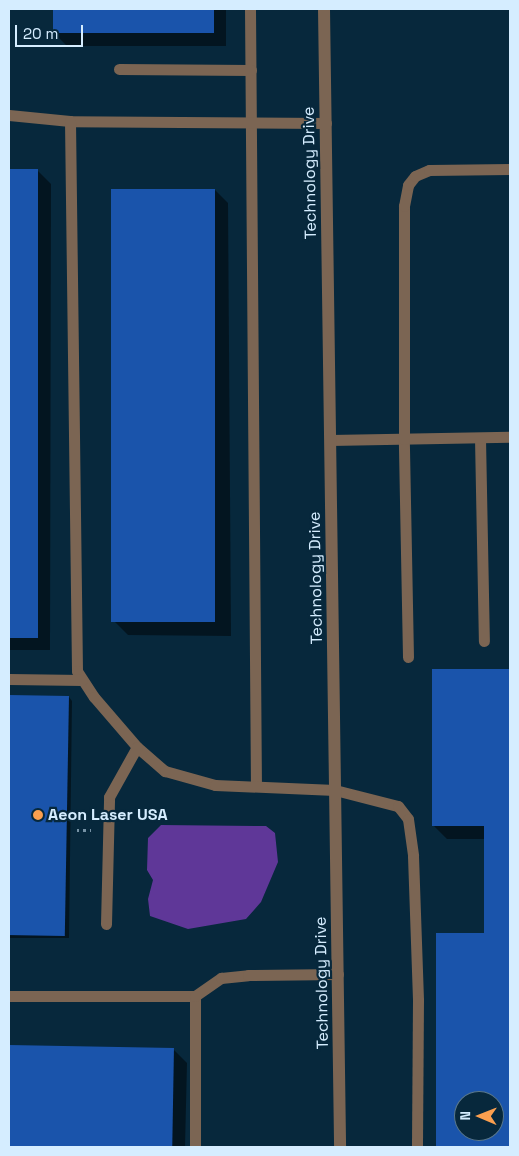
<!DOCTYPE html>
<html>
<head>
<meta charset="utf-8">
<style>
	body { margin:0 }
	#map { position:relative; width:519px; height:1156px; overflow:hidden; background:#07283c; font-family:"Space Grotesk",sans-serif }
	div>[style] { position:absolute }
	.water>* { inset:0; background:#5f3798 }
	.shadow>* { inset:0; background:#0007 }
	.building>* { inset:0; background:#1a54ab; transform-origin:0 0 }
	.path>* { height:3px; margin-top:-1.5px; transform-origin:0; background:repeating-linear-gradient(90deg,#7591a4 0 2.5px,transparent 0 6.5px) }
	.service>* { height:11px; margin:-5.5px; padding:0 5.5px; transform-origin:5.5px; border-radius:5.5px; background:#7b6553 }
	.minor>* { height:12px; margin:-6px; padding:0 6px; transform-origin:6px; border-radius:6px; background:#7b6553 }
	.dots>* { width:14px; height:14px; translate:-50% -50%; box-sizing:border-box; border:2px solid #07283c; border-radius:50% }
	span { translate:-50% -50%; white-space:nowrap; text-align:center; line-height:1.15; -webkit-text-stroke:4.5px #07283c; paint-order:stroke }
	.street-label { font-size:16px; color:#d5edff }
	.poi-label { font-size:16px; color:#d5edff; font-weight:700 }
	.left { translate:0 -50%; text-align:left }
	.frame { position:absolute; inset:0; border:10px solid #d5edff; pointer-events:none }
	.north { position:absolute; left:454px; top:1091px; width:50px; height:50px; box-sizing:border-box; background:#07283c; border:1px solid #59778a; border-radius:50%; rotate:271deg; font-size:14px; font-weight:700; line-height:20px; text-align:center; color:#d5edff }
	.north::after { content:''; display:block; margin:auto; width:18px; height:22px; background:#fa9f4f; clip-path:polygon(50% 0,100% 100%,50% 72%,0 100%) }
	.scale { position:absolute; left:15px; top:25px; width:68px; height:22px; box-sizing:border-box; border:2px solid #d5edff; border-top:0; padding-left:6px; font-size:15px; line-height:18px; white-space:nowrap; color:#d5edff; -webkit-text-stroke:4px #07283c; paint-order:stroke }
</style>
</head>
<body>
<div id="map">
	<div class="water">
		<div style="clip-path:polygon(161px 825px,266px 826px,275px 833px,278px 862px,261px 902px,246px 919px,188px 929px,150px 916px,148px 899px,153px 880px,147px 870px,148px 838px)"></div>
	</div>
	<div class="shadow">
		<div style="clip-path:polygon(54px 9px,226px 9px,226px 46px,67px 46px,54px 33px)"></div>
		<div style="clip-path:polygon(9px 171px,38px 171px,51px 184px,50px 650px,9px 650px)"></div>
		<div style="clip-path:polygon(215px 190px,228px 203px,231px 636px,128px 635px,115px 622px)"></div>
		<div style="clip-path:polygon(evenodd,434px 670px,510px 670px,510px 1147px,437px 1147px,438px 934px,486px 934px,486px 839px,447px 839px,434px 826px,434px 670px,464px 1101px,494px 1101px,494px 1131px,464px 1131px,464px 1101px)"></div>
		<div style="clip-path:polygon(9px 697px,69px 697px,72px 701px,69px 938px,9px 938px)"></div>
		<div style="clip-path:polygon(9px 1046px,173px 1049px,187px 1063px,185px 1147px,9px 1147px)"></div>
	</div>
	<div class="building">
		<div style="left:53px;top:9px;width:161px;height:24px"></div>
		<div style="left:9px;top:169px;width:29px;height:469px"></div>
		<div style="left:111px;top:189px;width:104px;height:433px"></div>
		<div style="clip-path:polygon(evenodd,432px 669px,510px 669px,510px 1147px,436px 1147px,436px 933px,484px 933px,484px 826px,432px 826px,432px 669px,464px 1101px,494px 1101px,494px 1131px,464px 1131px,464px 1101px)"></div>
		<div style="left:9px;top:695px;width:60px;height:240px;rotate:1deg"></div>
		<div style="left:9px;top:1045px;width:165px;height:102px;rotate:1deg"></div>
	</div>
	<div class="path">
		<div style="left:77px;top:830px;width:14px"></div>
	</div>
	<div class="service">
		<div style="left:250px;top:9px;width:777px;rotate:89.56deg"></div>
		<div style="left:119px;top:69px;width:132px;rotate:0.4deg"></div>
		<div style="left:9px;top:115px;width:61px;rotate:5.6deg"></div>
		<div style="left:326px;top:123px;width:256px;rotate:-179.6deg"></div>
		<div style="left:70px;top:121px;width:550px;rotate:89.27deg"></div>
		<div style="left:77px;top:671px;width:31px;rotate:57deg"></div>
		<div style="left:94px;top:697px;width:66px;rotate:49.3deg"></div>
		<div style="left:137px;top:747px;width:37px;rotate:41deg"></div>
		<div style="left:165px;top:771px;width:52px;rotate:15.6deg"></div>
		<div style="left:215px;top:785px;width:120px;rotate:2.4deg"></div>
		<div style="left:335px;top:790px;width:65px;rotate:14.3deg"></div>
		<div style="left:398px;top:806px;width:16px;rotate:52deg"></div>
		<div style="left:408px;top:819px;width:37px;rotate:82deg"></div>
		<div style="left:413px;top:856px;width:144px;rotate:88deg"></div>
		<div style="left:418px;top:1000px;width:147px;rotate:90.4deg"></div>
		<div style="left:480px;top:438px;width:203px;rotate:88.9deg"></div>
		<div style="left:330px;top:440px;width:180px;rotate:-1deg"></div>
		<div style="left:408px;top:657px;width:218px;rotate:-91.1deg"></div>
		<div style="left:404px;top:439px;width:233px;rotate:-90deg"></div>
		<div style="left:404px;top:206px;width:21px;rotate:-79deg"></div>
		<div style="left:408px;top:185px;width:11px;rotate:-52deg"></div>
		<div style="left:415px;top:176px;width:15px;rotate:-23deg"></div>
		<div style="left:429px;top:170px;width:81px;rotate:-0.7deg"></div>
		<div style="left:9px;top:679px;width:73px;rotate:0.8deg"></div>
		<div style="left:106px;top:924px;width:127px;rotate:-88.6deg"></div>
		<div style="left:109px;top:797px;width:57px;rotate:-60.8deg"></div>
		<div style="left:9px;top:996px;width:186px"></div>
		<div style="left:195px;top:996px;width:151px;rotate:90deg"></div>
		<div style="left:195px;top:996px;width:32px;rotate:-35deg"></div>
		<div style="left:221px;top:978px;width:27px;rotate:-6deg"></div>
		<div style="left:248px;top:975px;width:90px;rotate:-0.6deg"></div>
	</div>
	<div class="minor">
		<div style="left:324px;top:9px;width:1138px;rotate:89.19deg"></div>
	</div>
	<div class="dots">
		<div style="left:38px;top:815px;background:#fa9f4f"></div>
	</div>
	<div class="street-label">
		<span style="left:310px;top:173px;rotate:-91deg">Technology Drive</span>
		<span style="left:316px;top:578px;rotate:-91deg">Technology Drive</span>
		<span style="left:322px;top:983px;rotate:-91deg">Technology Drive</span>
	</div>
	<div class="poi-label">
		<span class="left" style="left:48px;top:815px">Aeon Laser USA</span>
	</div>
	<div class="frame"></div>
	<div class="north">N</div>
	<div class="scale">20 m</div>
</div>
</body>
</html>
